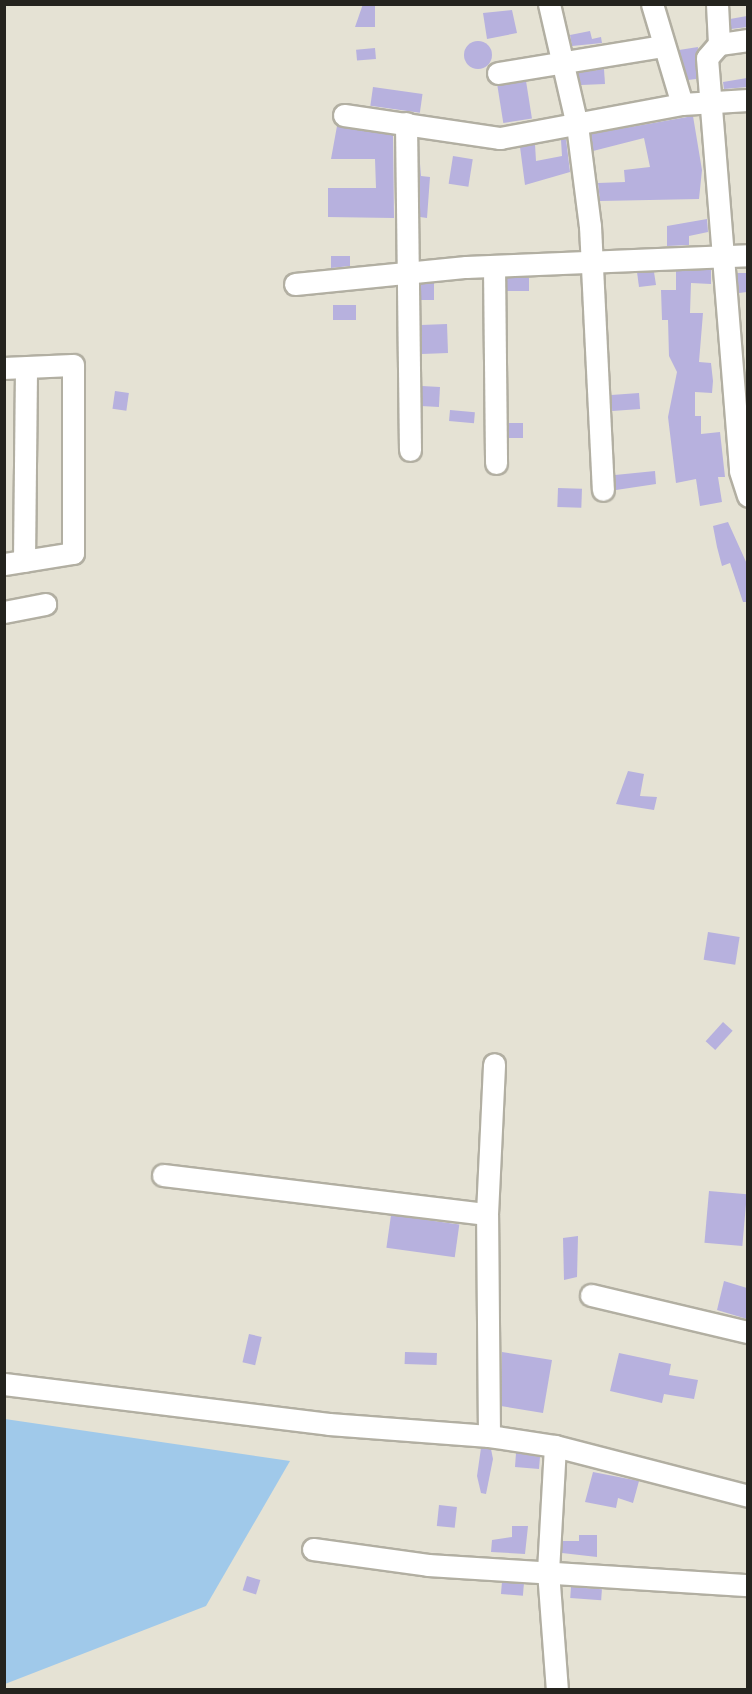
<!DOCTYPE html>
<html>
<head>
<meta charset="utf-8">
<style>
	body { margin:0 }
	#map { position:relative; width:752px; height:1694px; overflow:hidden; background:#e5e2d4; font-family:"Work Sans",sans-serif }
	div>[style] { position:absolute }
	.water>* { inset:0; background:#a0c9ea }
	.building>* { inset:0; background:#b7b1de; transform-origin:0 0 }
	.round { border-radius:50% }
	.roads { filter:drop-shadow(2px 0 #b2afa2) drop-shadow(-2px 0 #b2afa2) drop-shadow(0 2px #b2afa2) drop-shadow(0 -2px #b2afa2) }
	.minor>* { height:21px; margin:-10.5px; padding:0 10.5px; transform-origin:10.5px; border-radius:10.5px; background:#fff }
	span { translate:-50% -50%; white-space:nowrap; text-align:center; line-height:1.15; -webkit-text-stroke:5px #e5e2d4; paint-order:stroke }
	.frame { position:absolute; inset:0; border:6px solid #24231e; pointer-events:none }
</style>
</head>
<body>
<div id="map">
	<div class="water">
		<div style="clip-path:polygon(5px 1419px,290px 1461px,206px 1606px,5px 1684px)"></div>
	</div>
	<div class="building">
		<div style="clip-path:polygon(363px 4px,375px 4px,375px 27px,355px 27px)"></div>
		<div style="clip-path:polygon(512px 10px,517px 33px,487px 39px,483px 13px)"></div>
		<div style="clip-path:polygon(747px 16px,747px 27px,731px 29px,730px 19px)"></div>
		<div style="clip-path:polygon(590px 31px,592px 39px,601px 37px,602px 43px,572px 46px,570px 35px)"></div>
		<div class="round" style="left:464px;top:41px;width:28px;height:28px"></div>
		<div style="clip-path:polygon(698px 47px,696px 79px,688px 80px,679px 50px)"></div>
		<div style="left:375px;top:48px;width:11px;height:19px;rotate:85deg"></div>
		<div style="clip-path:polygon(604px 69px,605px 84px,581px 85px,578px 73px)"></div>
		<div style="clip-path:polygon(747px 78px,747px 87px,724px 89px,723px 82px)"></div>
		<div style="left:526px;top:81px;width:38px;height:29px;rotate:81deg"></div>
		<div style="left:373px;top:87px;width:50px;height:19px;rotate:8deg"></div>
		<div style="clip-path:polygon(693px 116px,702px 170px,699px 199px,600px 201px,598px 183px,625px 182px,624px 170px,650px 167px,644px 138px,593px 151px,591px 134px)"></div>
		<div style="clip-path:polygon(337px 126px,393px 135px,394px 218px,328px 217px,328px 188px,376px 188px,375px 159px,331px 159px)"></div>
		<div style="clip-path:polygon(566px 139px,570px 172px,525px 185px,520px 147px,535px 144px,536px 161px,562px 156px,561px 140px)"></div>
		<div style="clip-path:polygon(419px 151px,421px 176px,430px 177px,427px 218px,420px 217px)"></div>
		<div style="left:453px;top:156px;width:20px;height:28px;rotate:9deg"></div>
		<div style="clip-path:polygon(707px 219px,708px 232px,689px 236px,689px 245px,667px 246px,667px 226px)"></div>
		<div style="clip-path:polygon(331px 256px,350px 256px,350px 266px,331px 268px)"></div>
		<div style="clip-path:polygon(711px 269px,711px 284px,691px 283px,690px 313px,703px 313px,699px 362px,711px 363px,713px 381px,712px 393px,695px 392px,695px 416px,701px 416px,701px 434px,720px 432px,725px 477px,718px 477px,722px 502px,700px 506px,696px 479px,676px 483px,668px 417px,677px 372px,669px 356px,668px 320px,662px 320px,661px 290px,676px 290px,676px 271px)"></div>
		<div style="clip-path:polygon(637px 272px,654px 272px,656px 285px,639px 287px)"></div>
		<div style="clip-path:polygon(737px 273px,747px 273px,747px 292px,739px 293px)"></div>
		<div style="left:507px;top:278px;width:22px;height:13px"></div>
		<div style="left:434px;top:283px;width:17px;height:13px;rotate:90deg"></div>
		<div style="left:333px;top:305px;width:23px;height:15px"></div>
		<div style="left:447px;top:324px;width:29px;height:26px;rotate:88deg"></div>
		<div style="left:422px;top:386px;width:18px;height:20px;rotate:3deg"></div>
		<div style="left:115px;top:391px;width:14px;height:18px;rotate:8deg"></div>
		<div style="left:639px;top:393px;width:16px;height:28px;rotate:86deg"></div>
		<div style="left:450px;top:410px;width:25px;height:11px;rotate:5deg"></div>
		<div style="left:508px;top:423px;width:15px;height:15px"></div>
		<div style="clip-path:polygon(655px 471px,656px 484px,616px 490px,615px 475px)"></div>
		<div style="left:558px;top:488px;width:24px;height:19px;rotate:2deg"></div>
		<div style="clip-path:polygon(728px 522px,747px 564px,747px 602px,743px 602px,730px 563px,722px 566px,717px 547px,713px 526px)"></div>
		<div style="clip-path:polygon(628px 771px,644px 774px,640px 796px,657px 797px,654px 810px,616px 804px)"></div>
		<div style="left:708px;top:932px;width:32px;height:28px;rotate:9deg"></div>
		<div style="left:723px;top:1022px;width:13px;height:26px;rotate:42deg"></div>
		<div style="left:709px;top:1191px;width:38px;height:52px;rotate:5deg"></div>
		<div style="left:391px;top:1215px;width:69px;height:33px;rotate:8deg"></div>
		<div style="clip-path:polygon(578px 1236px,577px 1277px,564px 1280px,563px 1238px)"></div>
		<div style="clip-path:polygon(724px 1281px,747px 1288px,747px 1319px,717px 1310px)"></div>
		<div style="left:249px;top:1334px;width:13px;height:29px;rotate:13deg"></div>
		<div style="left:405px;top:1352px;width:32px;height:12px;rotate:2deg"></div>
		<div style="clip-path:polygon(502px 1352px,552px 1360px,543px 1413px,501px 1406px)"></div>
		<div style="clip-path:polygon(619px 1353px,671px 1364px,669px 1375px,698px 1380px,694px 1399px,664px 1394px,662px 1403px,610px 1391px)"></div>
		<div style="clip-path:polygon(481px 1448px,491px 1449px,493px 1459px,486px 1494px,481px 1493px,477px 1476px)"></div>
		<div style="clip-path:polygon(516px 1453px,540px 1457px,539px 1469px,515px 1467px)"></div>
		<div style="clip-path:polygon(593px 1472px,639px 1481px,633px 1503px,618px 1498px,616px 1508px,585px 1502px)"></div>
		<div style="left:439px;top:1505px;width:18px;height:21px;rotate:6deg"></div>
		<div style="clip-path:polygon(512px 1526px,528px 1526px,525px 1554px,491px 1552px,492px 1540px,512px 1537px)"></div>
		<div style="clip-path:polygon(579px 1535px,597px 1535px,597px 1557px,562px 1553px,562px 1541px,579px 1541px)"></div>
		<div style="left:247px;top:1576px;width:14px;height:15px;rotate:17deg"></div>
		<div style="left:502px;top:1582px;width:22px;height:12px;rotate:5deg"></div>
		<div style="left:571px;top:1587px;width:31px;height:11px;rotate:4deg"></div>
	</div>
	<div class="roads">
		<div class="minor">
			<div style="left:549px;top:4px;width:124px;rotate:77deg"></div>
			<div style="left:577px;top:125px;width:102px;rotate:82.7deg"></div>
			<div style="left:590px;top:226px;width:264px;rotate:87.2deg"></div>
			<div style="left:652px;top:4px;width:104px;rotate:73.3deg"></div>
			<div style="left:717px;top:4px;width:40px;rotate:87.1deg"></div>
			<div style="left:748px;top:40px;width:29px;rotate:172deg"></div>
			<div style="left:719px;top:44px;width:18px;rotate:131deg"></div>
			<div style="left:707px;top:58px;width:414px;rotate:85.4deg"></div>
			<div style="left:740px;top:471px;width:26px;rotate:72deg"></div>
			<div style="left:498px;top:73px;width:166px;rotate:-9.3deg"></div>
			<div style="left:344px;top:115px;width:158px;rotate:8.4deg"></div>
			<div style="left:500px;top:138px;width:185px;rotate:-10.6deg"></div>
			<div style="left:682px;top:104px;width:66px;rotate:-3.5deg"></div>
			<div style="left:406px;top:123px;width:327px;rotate:89.3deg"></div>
			<div style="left:494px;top:266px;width:197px;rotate:89.4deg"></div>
			<div style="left:295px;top:284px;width:172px;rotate:-5.7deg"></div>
			<div style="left:466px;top:267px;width:282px;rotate:-2.4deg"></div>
			<div style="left:4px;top:368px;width:69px;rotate:-2.5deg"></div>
			<div style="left:73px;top:365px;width:188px;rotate:90deg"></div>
			<div style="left:73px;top:553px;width:70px;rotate:170.9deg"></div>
			<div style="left:24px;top:561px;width:193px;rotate:-89.4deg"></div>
			<div style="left:4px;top:612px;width:42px;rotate:-11deg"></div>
			<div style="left:163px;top:1175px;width:326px;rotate:6.9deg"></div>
			<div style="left:591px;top:1295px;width:161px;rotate:13.3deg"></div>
			<div style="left:4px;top:1384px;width:327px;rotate:7deg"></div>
			<div style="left:329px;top:1424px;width:160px;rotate:4.3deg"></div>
			<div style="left:489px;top:1436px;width:67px;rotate:8.6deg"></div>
			<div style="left:555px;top:1446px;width:199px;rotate:14.5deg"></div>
			<div style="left:489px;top:1436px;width:222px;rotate:-90.5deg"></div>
			<div style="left:487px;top:1214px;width:150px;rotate:-87.3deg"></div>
			<div style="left:555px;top:1446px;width:125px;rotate:93.2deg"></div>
			<div style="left:548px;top:1571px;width:119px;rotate:85.7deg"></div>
			<div style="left:313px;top:1549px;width:116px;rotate:7.9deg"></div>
			<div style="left:428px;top:1565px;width:321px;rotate:3.6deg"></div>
		</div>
	</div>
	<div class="frame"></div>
</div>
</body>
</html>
